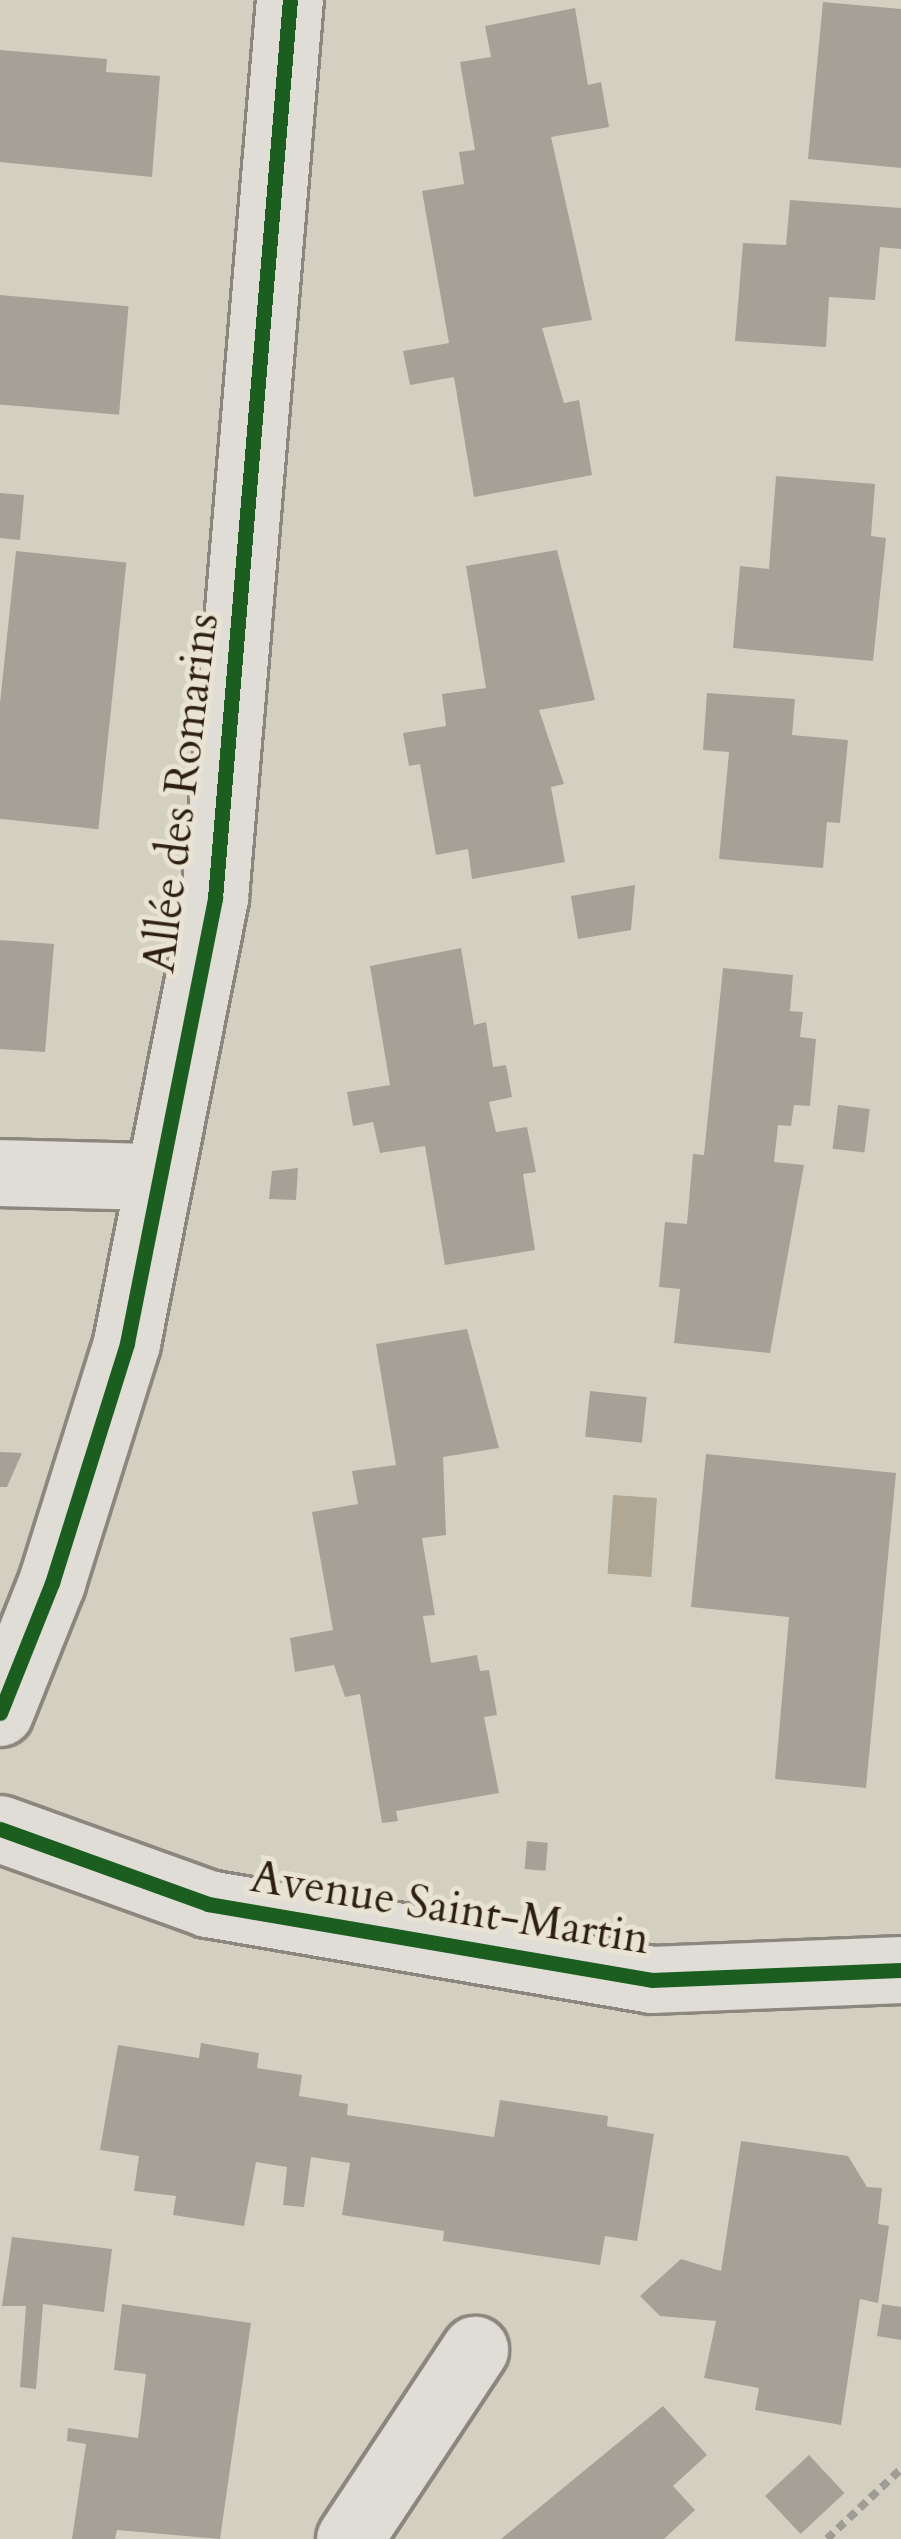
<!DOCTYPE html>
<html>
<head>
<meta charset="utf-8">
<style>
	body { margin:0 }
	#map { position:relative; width:901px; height:2539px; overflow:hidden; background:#d4d0c1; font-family:Cardo,serif }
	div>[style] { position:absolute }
	.water>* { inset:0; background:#b0a794; transform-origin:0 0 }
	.building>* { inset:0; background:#a5a197; transform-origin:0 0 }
	.path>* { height:8px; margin-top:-4px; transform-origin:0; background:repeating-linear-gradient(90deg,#9f9c96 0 9px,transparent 0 15px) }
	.roads { filter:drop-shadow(3px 0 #8c877e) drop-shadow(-3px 0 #8c877e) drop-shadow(0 3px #8c877e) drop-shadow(0 -3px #8c877e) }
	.minor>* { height:66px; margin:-33px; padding:0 33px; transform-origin:33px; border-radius:33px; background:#dfddd5 }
	.cycleway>* { height:15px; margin:-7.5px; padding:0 7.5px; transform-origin:7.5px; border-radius:7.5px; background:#1b5e20 }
	span { translate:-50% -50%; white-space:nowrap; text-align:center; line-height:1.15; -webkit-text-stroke:10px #e8e3d2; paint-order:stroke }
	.street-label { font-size:45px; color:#2e1e15 }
</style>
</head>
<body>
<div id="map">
	<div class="water">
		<div style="left:613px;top:1495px;width:44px;height:79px;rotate:4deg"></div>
	</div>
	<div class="building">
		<div style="clip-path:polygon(823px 2px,901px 9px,901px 168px,808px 159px)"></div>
		<div style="clip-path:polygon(575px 8px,588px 85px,601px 82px,609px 127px,551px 137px,592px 320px,542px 328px,564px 403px,579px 400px,592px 475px,474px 497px,454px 377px,410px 385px,403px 351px,449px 343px,422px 191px,464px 184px,459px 152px,475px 150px,460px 62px,491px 57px,485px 26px)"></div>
		<div style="clip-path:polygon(0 50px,107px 59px,106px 72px,160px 76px,152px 177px,0 162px)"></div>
		<div style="clip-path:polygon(790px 200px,901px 208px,901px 249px,880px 247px,875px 300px,829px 297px,826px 347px,735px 341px,743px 243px,786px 245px)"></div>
		<div style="left:0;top:295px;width:129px;height:109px;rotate:5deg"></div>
		<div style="clip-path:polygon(776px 476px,875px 484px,871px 536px,886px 538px,873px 661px,733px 648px,740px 566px,769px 569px)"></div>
		<div style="clip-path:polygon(0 493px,24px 495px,20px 540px,0 538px)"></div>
		<div style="clip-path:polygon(557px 550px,595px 700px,539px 710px,564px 784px,551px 787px,565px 862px,472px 879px,468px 849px,436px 855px,420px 764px,409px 766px,403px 733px,446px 726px,442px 694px,486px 688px,466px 566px)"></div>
		<div style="left:16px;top:551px;width:111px;height:268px;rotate:6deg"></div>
		<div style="clip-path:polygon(707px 693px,795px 699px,792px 735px,848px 740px,840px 823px,827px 822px,823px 868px,719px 859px,729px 752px,703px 750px)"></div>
		<div style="clip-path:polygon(635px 885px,631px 930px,578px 939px,571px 896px)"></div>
		<div style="clip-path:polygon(0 940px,54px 944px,45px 1052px,0 1049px)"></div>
		<div style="clip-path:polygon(461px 948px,474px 1025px,486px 1022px,493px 1067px,506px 1065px,512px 1097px,489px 1102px,496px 1132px,527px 1127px,536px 1172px,523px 1174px,535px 1250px,445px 1265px,425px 1146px,380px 1153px,373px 1122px,353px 1126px,347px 1092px,390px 1085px,370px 966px)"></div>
		<div style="clip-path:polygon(723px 968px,793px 975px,790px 1011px,803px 1012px,800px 1037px,816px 1039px,810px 1106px,794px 1105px,791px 1126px,778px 1125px,774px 1162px,804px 1165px,770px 1353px,674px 1343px,680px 1289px,659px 1287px,665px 1222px,687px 1224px,693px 1154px,704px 1155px)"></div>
		<div style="left:838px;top:1105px;width:32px;height:44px;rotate:7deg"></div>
		<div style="clip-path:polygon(298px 1168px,296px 1200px,269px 1199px,272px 1171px)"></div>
		<div style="clip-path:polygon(467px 1329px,499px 1448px,443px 1457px,446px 1535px,422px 1538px,435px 1615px,423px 1616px,431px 1663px,477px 1655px,480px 1671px,489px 1670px,497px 1715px,484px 1717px,499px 1793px,396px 1811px,398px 1821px,382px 1823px,360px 1694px,345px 1697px,334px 1665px,295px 1672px,290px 1638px,333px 1630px,312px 1512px,358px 1504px,352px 1471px,396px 1465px,376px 1344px)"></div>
		<div style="left:590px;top:1391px;width:57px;height:46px;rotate:6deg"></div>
		<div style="clip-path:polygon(0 1452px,22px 1453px,7px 1487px,0 1487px)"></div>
		<div style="clip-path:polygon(706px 1454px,896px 1473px,866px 1788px,775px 1779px,789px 1617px,691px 1607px)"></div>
		<div style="left:527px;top:1841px;width:21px;height:28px;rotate:5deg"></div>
		<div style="clip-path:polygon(201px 2043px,259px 2053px,257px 2068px,302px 2075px,299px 2096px,348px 2104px,347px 2115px,494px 2137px,500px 2100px,608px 2116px,607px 2126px,654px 2134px,637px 2241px,605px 2236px,600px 2265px,443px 2241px,444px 2231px,342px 2215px,350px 2163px,311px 2157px,304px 2207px,283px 2205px,287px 2167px,256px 2162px,244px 2226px,173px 2215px,176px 2196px,134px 2191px,139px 2156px,100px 2150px,118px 2045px,199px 2058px)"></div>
		<div style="clip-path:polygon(741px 2141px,848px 2156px,867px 2187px,882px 2188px,878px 2224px,889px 2226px,878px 2303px,860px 2299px,841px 2425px,755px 2410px,759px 2388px,704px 2378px,716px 2321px,660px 2316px,640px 2296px,681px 2259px,721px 2271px)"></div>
		<div style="clip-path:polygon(12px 2237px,112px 2249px,104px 2312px,43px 2304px,36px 2389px,20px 2387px,26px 2306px,2px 2306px)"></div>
		<div style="clip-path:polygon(122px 2304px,251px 2323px,220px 2539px,117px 2530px,115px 2539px,72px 2539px,86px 2444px,67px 2441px,68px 2428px,138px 2438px,146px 2374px,114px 2370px)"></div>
		<div style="clip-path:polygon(882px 2304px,901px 2307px,901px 2340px,877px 2336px)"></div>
		<div style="clip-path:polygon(663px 2406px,707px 2455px,673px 2486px,695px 2510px,664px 2539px,501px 2539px)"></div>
		<div style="left:809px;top:2455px;width:52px;height:60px;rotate:47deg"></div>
	</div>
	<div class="path">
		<div style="left:827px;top:2539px;width:102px;rotate:-43.4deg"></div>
	</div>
	<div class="roads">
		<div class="minor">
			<div style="left:0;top:1173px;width:156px;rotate:1.5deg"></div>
			<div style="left:0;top:1713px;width:140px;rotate:-68.2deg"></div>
			<div style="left:52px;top:1583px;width:251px;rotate:-72.6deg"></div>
			<div style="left:127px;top:1343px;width:454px;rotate:-78.8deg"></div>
			<div style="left:215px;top:898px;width:901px;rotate:-85.23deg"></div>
			<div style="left:0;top:1829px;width:221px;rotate:19.8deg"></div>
			<div style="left:208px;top:1904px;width:450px;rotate:9.7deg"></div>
			<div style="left:652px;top:1980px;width:249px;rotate:-2.3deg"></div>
			<div style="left:350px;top:2539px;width:227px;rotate:-56.5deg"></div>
		</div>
	</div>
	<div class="cycleway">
		<div style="left:0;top:1713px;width:140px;rotate:-68.2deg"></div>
		<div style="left:52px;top:1583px;width:251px;rotate:-72.6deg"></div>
		<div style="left:127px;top:1343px;width:454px;rotate:-78.8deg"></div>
		<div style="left:215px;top:898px;width:901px;rotate:-85.23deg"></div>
		<div style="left:0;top:1829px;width:221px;rotate:19.8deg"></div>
		<div style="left:208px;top:1904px;width:450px;rotate:9.7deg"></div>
		<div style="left:652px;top:1980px;width:249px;rotate:-2.3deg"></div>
	</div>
	<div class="street-label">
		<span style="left:181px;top:793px;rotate:-83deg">Allée des Romarins</span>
		<span style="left:450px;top:1908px;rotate:9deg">Avenue Saint-Martin</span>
	</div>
</div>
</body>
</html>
